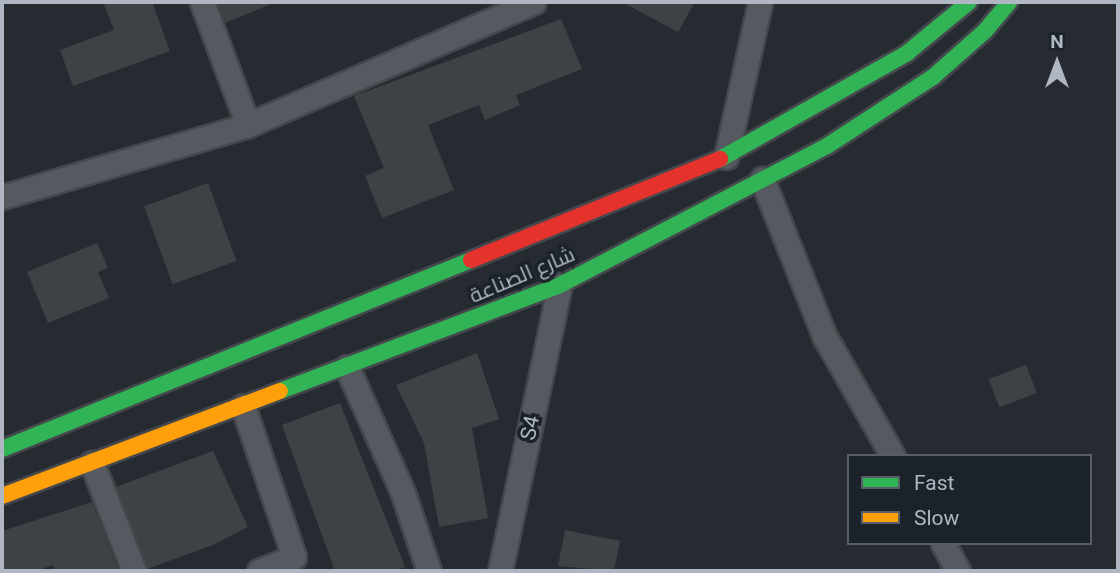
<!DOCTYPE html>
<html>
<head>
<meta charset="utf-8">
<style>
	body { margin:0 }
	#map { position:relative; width:1120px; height:573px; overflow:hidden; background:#262b31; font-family:Roboto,Cairo,sans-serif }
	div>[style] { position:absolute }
	.building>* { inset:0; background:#3e4247; transform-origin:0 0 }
	.roads { filter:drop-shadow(2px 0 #44474c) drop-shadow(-2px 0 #44474c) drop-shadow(0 2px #44474c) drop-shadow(0 -2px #44474c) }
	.street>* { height:23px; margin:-11.5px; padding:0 11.5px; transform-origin:11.5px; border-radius:11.5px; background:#56595f }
	.fast>* { height:16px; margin:-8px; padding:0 8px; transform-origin:8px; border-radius:8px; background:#30b455 }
	.slow>* { height:16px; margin:-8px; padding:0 8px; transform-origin:8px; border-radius:8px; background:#ff9f0a }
	.jam>* { height:16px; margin:-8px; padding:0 8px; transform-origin:8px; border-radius:8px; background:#e5322d }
	span { translate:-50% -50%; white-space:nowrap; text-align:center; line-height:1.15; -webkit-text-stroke:7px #1b222a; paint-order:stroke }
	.street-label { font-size:21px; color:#b0b7c2 }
	.frame { position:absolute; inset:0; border:4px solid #b0b7c2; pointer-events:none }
	.legend { position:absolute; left:847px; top:454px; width:245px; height:91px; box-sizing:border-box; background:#1b222a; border:2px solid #575e67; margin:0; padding:9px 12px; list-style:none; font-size:21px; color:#b0b7c2 }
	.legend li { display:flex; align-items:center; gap:14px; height:35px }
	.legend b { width:35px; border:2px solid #575e67 }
	.north { position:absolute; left:1022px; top:28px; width:70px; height:70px; -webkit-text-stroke:5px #1b222a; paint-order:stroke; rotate:0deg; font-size:19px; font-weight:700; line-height:28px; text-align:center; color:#b0b7c2 }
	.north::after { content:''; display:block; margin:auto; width:24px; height:32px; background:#b0b7c2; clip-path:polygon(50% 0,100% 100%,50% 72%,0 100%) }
</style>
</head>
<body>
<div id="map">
	<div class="building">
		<div style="clip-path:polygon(103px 2px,152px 2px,170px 51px,73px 86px,60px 50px,114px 30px)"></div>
		<div style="clip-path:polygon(217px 2px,276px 2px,225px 23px)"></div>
		<div style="clip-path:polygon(622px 2px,695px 2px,678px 32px)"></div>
		<div style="clip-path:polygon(561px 19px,582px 69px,516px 95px,520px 105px,485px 120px,479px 105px,428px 125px,454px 190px,382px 218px,365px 176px,384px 168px,354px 96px)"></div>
		<div style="left:208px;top:183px;width:83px;height:68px;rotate:70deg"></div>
		<div style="clip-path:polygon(97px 243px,108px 268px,98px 272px,109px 298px,48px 323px,27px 272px)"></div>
		<div style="clip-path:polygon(477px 353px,499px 419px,472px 428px,488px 518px,439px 527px,424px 443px,396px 385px)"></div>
		<div style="left:1026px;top:365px;width:30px;height:40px;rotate:69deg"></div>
		<div style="clip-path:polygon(340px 403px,405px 567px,394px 571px,335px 571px,282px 425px)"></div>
		<div style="clip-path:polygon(213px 451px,248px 527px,213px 545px,147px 569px,116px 487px)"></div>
		<div style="clip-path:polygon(92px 502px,119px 571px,55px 571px,53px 565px,36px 571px,2px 571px,2px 531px)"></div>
		<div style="clip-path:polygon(565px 530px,620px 541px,614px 571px,558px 566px)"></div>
	</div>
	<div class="roads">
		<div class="street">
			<div style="left:202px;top:2px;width:131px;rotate:69.5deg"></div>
			<div style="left:726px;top:157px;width:159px;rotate:-77.6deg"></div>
			<div style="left:762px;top:179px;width:170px;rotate:68.3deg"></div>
			<div style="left:825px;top:337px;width:137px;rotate:60.3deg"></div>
			<div style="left:2px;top:197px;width:256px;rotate:-16.3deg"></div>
			<div style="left:248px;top:125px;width:311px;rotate:-23.3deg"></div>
			<div style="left:347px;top:367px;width:138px;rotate:66deg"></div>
			<div style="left:403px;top:493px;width:82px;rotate:71.6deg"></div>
			<div style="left:243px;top:406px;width:159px;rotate:71.3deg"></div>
			<div style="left:294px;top:557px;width:38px;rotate:158deg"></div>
			<div style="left:92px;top:463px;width:116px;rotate:68.7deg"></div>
			<div style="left:943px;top:543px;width:32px;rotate:62deg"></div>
			<div style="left:500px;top:571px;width:292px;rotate:-78.2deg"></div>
		</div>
		<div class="fast">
			<div style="left:720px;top:159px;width:215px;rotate:-29.5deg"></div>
			<div style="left:907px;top:53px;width:80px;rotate:-39.4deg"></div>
			<div style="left:280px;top:391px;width:299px;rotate:-20.7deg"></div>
			<div style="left:560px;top:285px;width:301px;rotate:-27.5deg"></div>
			<div style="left:827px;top:146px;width:126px;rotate:-33.1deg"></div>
			<div style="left:933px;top:77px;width:69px;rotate:-41.5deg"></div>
			<div style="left:985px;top:31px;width:38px;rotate:-50deg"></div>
			<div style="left:2px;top:449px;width:506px;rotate:-21.95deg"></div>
		</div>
		<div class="slow">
			<div style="left:2px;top:496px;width:297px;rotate:-20.7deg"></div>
		</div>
		<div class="jam">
			<div style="left:471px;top:260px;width:269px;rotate:-22.1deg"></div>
		</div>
	</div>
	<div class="street-label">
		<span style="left:522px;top:275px;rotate:-23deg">شارع الصناعة</span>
		<span style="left:530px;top:428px;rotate:-78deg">S4</span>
	</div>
	<div class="frame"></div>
	<ul class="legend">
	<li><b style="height:9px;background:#30b455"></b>Fast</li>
	<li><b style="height:9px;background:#ff9f0a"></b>Slow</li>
	</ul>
	<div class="north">N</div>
</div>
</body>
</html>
